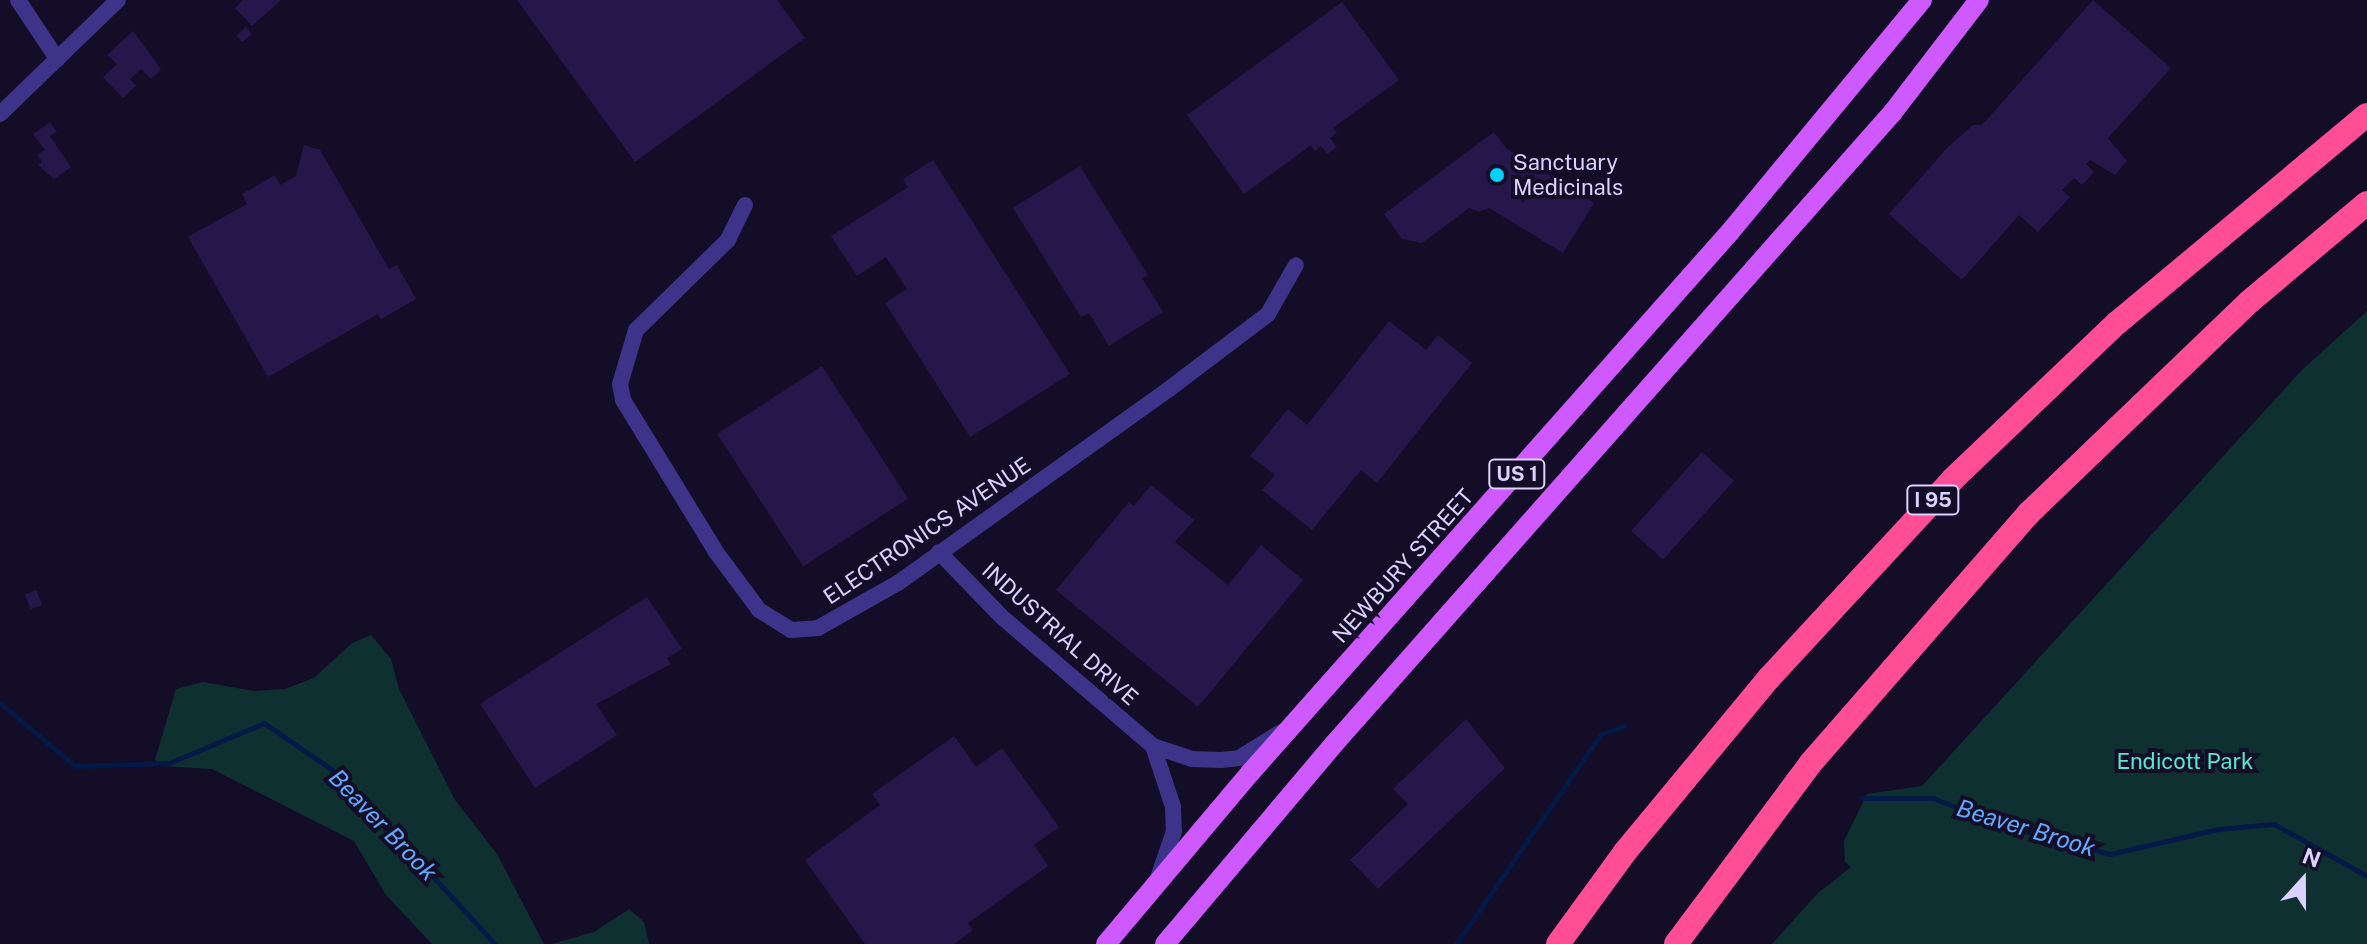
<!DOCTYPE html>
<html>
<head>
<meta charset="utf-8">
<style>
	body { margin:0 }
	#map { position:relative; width:2367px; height:944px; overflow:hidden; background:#130d27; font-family:"Public Sans",sans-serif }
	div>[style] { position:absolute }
	.green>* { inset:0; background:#0f3031 }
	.stream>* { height:5px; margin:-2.5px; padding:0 2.5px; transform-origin:2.5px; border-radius:2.5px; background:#051947 }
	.building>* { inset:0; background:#251749; transform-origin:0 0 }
	.street>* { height:16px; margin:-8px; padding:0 8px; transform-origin:8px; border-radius:8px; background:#3d348a }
	.primary>* { height:20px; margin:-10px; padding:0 10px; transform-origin:10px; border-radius:10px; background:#cd59ff }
	.highway>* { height:24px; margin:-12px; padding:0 12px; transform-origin:12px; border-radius:12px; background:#ff4d96 }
	.dots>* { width:22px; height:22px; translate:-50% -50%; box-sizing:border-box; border:4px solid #130d27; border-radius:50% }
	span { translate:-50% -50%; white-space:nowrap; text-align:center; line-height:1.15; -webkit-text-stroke:8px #130d27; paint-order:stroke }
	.shield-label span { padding:2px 6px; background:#130d27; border:2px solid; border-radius:6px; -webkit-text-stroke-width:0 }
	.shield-label { font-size:20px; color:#dbd2ff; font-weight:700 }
	.poi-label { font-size:22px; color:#dbd2ff }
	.left { translate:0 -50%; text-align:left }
	.street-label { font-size:22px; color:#dbd2ff }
	.park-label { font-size:22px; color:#53eacf }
	.water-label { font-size:24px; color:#60aaff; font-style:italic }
	.north { position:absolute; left:2263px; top:840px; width:80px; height:80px; -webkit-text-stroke:6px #130d27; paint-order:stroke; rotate:21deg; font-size:22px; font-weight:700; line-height:32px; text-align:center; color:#dbd2ff }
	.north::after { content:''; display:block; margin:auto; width:28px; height:36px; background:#dbd2ff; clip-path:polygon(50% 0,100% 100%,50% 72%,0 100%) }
</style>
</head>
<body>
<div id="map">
	<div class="green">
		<div style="clip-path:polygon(2367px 311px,2367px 944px,1772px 944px,1818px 893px,1851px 867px,1845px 862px,1844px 841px,1867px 794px,1922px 786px,2302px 370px)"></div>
		<div style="clip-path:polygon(371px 635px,391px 659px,399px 689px,455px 800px,497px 854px,544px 944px,432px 944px,386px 895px,354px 841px,212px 769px,161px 766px,155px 760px,176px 689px,203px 682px,254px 691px,285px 689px,314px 678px,352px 643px)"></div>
		<div style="clip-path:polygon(629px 909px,644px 922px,649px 944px,552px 944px,594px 932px)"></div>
	</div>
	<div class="stream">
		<div style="left:0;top:703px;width:98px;rotate:40deg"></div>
		<div style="left:75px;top:766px;width:94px;rotate:-1.8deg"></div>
		<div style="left:169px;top:763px;width:103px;rotate:-22.8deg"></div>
		<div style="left:264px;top:723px;width:93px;rotate:34.5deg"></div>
		<div style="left:341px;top:776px;width:228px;rotate:47.5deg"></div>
		<div style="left:1862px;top:798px;width:71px"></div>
		<div style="left:1933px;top:798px;width:71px;rotate:21.5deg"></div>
		<div style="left:1999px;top:824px;width:115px;rotate:15.1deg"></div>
		<div style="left:2110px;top:854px;width:111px;rotate:-13deg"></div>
		<div style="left:2218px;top:829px;width:56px;rotate:-5.1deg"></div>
		<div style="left:2274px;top:824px;width:107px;rotate:29.2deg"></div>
		<div style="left:1456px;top:944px;width:255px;rotate:-55.4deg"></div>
		<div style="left:1601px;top:734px;width:24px;rotate:-19deg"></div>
	</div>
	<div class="building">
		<div style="clip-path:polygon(243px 0,281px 0,252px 26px,235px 8px)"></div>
		<div style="clip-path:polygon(517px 0,777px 0,805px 38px,635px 162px)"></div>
		<div style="clip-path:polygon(2093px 0,2171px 68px,2108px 138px,2127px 161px,2115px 175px,2090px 160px,2086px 164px,2094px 172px,2082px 185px,2074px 178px,2062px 190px,2070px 197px,2038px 232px,2019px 215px,1962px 280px,1889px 214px,1947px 148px,1973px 125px,1982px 125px)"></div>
		<div style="clip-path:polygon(1342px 2px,1399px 80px,1333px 128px,1337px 133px,1330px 138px,1337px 147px,1327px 154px,1321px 146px,1315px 151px,1311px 145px,1244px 194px,1187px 115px)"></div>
		<div style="left:246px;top:27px;width:9px;height:13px;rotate:49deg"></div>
		<div style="clip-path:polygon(133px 31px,161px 69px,151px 79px,141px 69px,130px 79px,136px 86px,123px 98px,103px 77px,117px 64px,107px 55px)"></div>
		<div style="clip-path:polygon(50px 122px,57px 132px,50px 136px,71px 167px,54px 179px,38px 165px,42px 162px,37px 155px,45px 150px,33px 134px)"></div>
		<div style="clip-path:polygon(1494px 132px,1506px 148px,1594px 203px,1563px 253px,1489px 208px,1479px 212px,1469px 208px,1422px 243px,1402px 239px,1384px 214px)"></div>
		<div style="clip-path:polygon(304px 145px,320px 150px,389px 269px,397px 265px,416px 299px,381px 319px,378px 314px,268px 377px,188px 237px,247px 204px,242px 194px,275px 175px,280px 185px,296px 176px)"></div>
		<div style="clip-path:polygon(933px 160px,1070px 374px,970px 437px,885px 303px,907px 289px,886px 257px,857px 276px,831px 236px,908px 187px,903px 179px)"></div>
		<div style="clip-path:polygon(1080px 166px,1148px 275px,1142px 278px,1163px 312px,1109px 346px,1089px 313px,1081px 317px,1013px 208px)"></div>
		<div style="clip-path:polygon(1389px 321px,1426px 350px,1438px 335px,1472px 363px,1377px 483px,1361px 470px,1312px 530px,1262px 490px,1275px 475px,1250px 456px,1288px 409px,1307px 425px)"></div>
		<div style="left:822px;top:366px;width:158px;height:125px;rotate:57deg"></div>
		<div style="left:1702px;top:452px;width:43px;height:106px;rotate:42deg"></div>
		<div style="clip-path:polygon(1151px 485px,1194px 520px,1175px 542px,1228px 585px,1261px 545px,1303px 580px,1198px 707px,1056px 590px,1129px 502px,1134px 506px)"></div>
		<div style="left:36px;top:590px;width:16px;height:12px;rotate:68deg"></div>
		<div style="clip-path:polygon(647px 597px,682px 649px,667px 658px,671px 664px,596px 704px,617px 735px,535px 788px,480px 704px)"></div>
		<div style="clip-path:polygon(1466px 719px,1505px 768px,1378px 889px,1350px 860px,1408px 804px,1393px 789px)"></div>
		<div style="clip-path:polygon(954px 736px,976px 767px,1002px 748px,1059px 827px,1034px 845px,1048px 866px,968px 923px,973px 930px,954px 944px,865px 944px,805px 860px,880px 805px,872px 794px)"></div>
	</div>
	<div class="street">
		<div style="left:18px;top:0;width:71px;rotate:56.5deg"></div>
		<div style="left:0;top:114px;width:164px;rotate:-44deg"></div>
		<div style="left:745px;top:205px;width:39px;rotate:116deg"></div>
		<div style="left:728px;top:240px;width:129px;rotate:135.6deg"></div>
		<div style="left:636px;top:330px;width:56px;rotate:106.5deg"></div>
		<div style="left:620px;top:384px;width:16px;rotate:79deg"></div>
		<div style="left:623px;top:400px;width:178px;rotate:58.5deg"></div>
		<div style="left:716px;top:552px;width:72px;rotate:53.4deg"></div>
		<div style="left:759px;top:610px;width:38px;rotate:32deg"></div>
		<div style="left:791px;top:630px;width:27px;rotate:-4deg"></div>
		<div style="left:818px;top:628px;width:92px;rotate:-29.4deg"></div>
		<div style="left:898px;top:583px;width:333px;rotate:-35.6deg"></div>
		<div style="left:1169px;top:389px;width:124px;rotate:-37.1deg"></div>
		<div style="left:1268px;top:314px;width:56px;rotate:-60.3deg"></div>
		<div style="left:939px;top:552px;width:92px;rotate:45.9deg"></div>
		<div style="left:1003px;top:618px;width:197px;rotate:40.5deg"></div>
		<div style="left:1153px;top:746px;width:41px;rotate:18.4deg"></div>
		<div style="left:1192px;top:759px;width:29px;rotate:2deg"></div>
		<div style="left:1221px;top:760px;width:18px;rotate:-6deg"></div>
		<div style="left:1239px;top:758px;width:49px;rotate:-31.8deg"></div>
		<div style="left:1153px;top:746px;width:64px;rotate:71.8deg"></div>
		<div style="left:1173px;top:807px;width:24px;rotate:88deg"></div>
		<div style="left:1174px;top:831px;width:50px;rotate:108.8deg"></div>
	</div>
	<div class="primary">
		<div style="left:1106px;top:944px;width:224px;rotate:-49.9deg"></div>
		<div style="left:1250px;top:773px;width:723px;rotate:-48.42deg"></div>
		<div style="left:1730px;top:232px;width:301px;rotate:-50.4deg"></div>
		<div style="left:1165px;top:944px;width:262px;rotate:-49.8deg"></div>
		<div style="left:1334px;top:744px;width:844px;rotate:-48.51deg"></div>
		<div style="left:1893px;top:112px;width:141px;rotate:-52.5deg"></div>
	</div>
	<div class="highway">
		<div style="left:1558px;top:944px;width:114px;rotate:-53.9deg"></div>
		<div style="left:1625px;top:852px;width:226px;rotate:-50.4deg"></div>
		<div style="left:1769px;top:678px;width:271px;rotate:-47.2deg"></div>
		<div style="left:1953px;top:479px;width:226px;rotate:-43.6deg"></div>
		<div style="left:2117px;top:323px;width:325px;rotate:-39.8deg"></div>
		<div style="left:1676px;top:944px;width:224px;rotate:-53.3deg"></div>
		<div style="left:1810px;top:764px;width:332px;rotate:-48.9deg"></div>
		<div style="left:2028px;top:514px;width:306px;rotate:-43.8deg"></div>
		<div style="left:2249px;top:302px;width:154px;rotate:-40deg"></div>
	</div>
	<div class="dots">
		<div style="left:1497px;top:175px;background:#00d2fd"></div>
	</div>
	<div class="shield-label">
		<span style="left:1517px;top:474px">US 1</span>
		<span style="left:1933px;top:500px">I 95</span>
	</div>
	<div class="poi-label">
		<span class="left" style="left:1513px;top:175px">Sanctuary<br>Medicinals</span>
	</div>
	<div class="street-label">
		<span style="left:927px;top:531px;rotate:-34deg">ELECTRONICS AVENUE</span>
		<span style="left:1403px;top:566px;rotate:-48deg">NEWBURY STREET</span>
		<span style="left:1060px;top:634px;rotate:42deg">INDUSTRIAL DRIVE</span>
	</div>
	<div class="park-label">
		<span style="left:2185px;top:762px">Endicott Park</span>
	</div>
	<div class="water-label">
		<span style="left:383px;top:825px;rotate:46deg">Beaver Brook</span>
		<span style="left:2026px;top:828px;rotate:17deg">Beaver Brook</span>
	</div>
	<div class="north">N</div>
</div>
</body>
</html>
